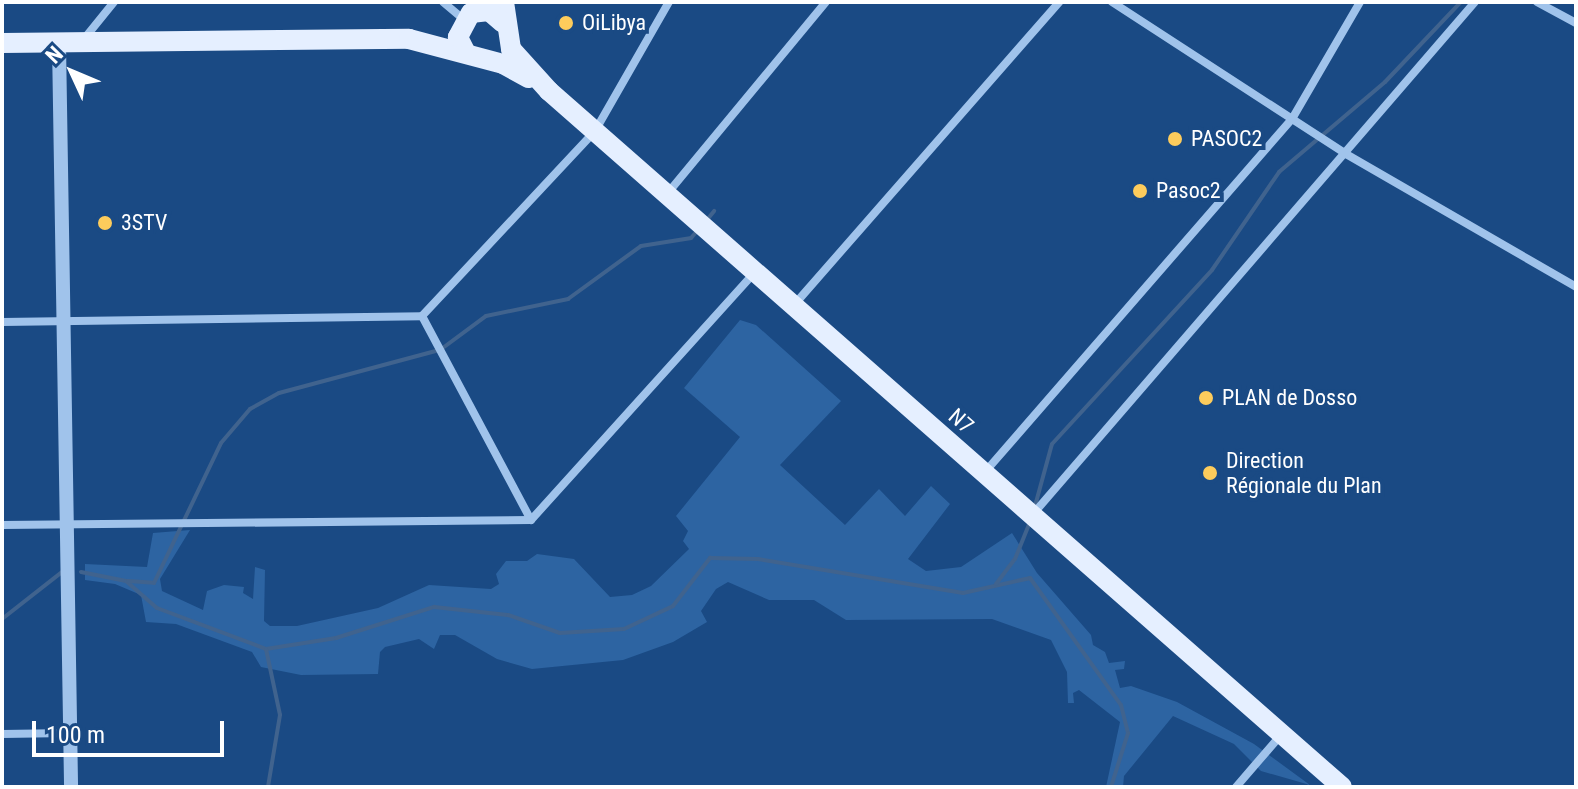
<!DOCTYPE html>
<html>
<head>
<meta charset="utf-8">
<style>
	body { margin:0 }
	#map { position:relative; width:1578px; height:789px; overflow:hidden; background:#1a4a84; font-family:"Roboto Condensed",sans-serif }
	div>[style] { position:absolute }
	.green>* { inset:0; background:#2d64a2 }
	.stream>* { height:4px; margin:-2px; padding:0 2px; transform-origin:2px; border-radius:2px; background:#40638e }
	.minor>* { height:8px; margin:-4px; padding:0 4px; transform-origin:4px; border-radius:4px; background:#a0c3eb }
	.tertiary>* { height:14px; margin:-7px; padding:0 7px; transform-origin:7px; border-radius:7px; background:#a0c3eb }
	.primary>* { height:20px; margin:-10px; padding:0 10px; transform-origin:10px; border-radius:10px; background:#e5efff }
	.dots>* { width:22px; height:22px; translate:-50% -50%; box-sizing:border-box; border:4px solid #1a4a84; border-radius:50% }
	span { translate:-50% -50%; white-space:nowrap; text-align:center; line-height:1.15; -webkit-text-stroke:8px #1a4a84; paint-order:stroke }
	.poi-label { font-size:22px; color:#fff }
	.left { translate:0 -50%; text-align:left }
	.street-label { font-size:22px; color:#fff }
	.frame { position:absolute; inset:0; border:4px solid #fff; pointer-events:none }
	.north { position:absolute; left:32px; top:32px; width:80px; height:80px; -webkit-text-stroke:6px #1a4a84; paint-order:stroke; rotate:314deg; font-size:22px; font-weight:700; line-height:32px; text-align:center; color:#fff }
	.north::after { content:''; display:block; margin:auto; width:28px; height:36px; background:#fff; clip-path:polygon(50% 0,100% 100%,50% 72%,0 100%) }
	.scale { position:absolute; left:32px; top:721px; width:192px; height:36px; box-sizing:border-box; border:4px solid #fff; border-top:0; padding-left:10px; font-size:24px; line-height:28px; white-space:nowrap; color:#fff; -webkit-text-stroke:6px #1a4a84; paint-order:stroke }
</style>
</head>
<body>
<div id="map">
	<div class="green">
		<div style="clip-path:polygon(740px 320px,756px 325px,841px 401px,780px 465px,845px 525px,879px 489px,905px 516px,931px 486px,950px 504px,908px 559px,926px 571px,961px 567px,1012px 533px,1037px 573px,1091px 635px,1093px 645px,1105px 652px,1109px 663px,1125px 661px,1124px 669px,1115px 670px,1120px 688px,1131px 686px,1177px 702px,1254px 744px,1310px 785px,1261px 771px,1234px 744px,1173px 716px,1124px 776px,1123px 787px,1106px 787px,1120px 722px,1079px 690px,1073px 693px,1074px 703px,1068px 703px,1067px 672px,1051px 640px,992px 619px,846px 620px,814px 600px,769px 600px,728px 582px,716px 589px,701px 611px,707px 622px,673px 642px,623px 660px,532px 669px,497px 659px,455px 635px,440px 635px,434px 649px,419px 639px,385px 647px,380px 652px,378px 674px,301px 675px,261px 667px,252px 652px,176px 624px,146px 622px,141px 595px,115px 584px,85px 580px,85px 564px,147px 567px,153px 533px,190px 530px,160px 579px,162px 591px,203px 610px,207px 591px,224px 585px,244px 587px,243px 593px,253px 599px,255px 567px,265px 570px,264px 621px,270px 626px,297px 626px,378px 608px,429px 585px,491px 589px,499px 584px,496px 574px,506px 561px,527px 561px,537px 554px,574px 559px,610px 597px,632px 595px,651px 586px,689px 549px,683px 541px,688px 531px,676px 516px,740px 437px,684px 388px)"></div>
	</div>
	<div class="stream">
		<div style="left:706px;top:221px;width:13px;rotate:-51deg"></div>
		<div style="left:1035px;top:506px;width:64px;rotate:-74.7deg"></div>
		<div style="left:1052px;top:444px;width:236px;rotate:-47.4deg"></div>
		<div style="left:1212px;top:270px;width:119px;rotate:-55.6deg"></div>
		<div style="left:1279px;top:172px;width:139px;rotate:-40.3deg"></div>
		<div style="left:1385px;top:82px;width:110px;rotate:-46.5deg"></div>
		<div style="left:81px;top:572px;width:46px;rotate:11.3deg"></div>
		<div style="left:126px;top:581px;width:41px;rotate:41.1deg"></div>
		<div style="left:157px;top:608px;width:116px;rotate:20.6deg"></div>
		<div style="left:266px;top:649px;width:71px;rotate:-8.9deg"></div>
		<div style="left:336px;top:638px;width:103px;rotate:-17.6deg"></div>
		<div style="left:434px;top:607px;width:74px;rotate:6.2deg"></div>
		<div style="left:508px;top:615px;width:55px;rotate:19.1deg"></div>
		<div style="left:560px;top:633px;width:64px;rotate:-3.6deg"></div>
		<div style="left:624px;top:629px;width:54px;rotate:-25.1deg"></div>
		<div style="left:673px;top:606px;width:61px;rotate:-52.4deg"></div>
		<div style="left:710px;top:558px;width:48px;rotate:1.2deg"></div>
		<div style="left:758px;top:559px;width:208px;rotate:9.4deg"></div>
		<div style="left:963px;top:593px;width:69px;rotate:-12.6deg"></div>
		<div style="left:1030px;top:578px;width:156px;rotate:54.4deg"></div>
		<div style="left:1121px;top:705px;width:29px;rotate:76deg"></div>
		<div style="left:1128px;top:733px;width:57px;rotate:107.5deg"></div>
		<div style="left:128px;top:581px;width:26px;rotate:4deg"></div>
		<div style="left:154px;top:583px;width:155px;rotate:-64.4deg"></div>
		<div style="left:221px;top:443px;width:45px;rotate:-49.5deg"></div>
		<div style="left:250px;top:409px;width:33px;rotate:-29deg"></div>
		<div style="left:279px;top:393px;width:167px;rotate:-15deg"></div>
		<div style="left:440px;top:350px;width:57px;rotate:-36.5deg"></div>
		<div style="left:486px;top:316px;width:84px;rotate:-11.7deg"></div>
		<div style="left:568px;top:299px;width:90px;rotate:-36deg"></div>
		<div style="left:641px;top:246px;width:51px;rotate:-9.1deg"></div>
		<div style="left:691px;top:238px;width:9px;rotate:-49deg"></div>
		<div style="left:996px;top:584px;width:31px;rotate:-53deg"></div>
		<div style="left:1015px;top:559px;width:40px;rotate:-68deg"></div>
		<div style="left:2px;top:619px;width:76px;rotate:-38.1deg"></div>
		<div style="left:266px;top:649px;width:67px;rotate:78deg"></div>
		<div style="left:280px;top:715px;width:73px;rotate:99.5deg"></div>
	</div>
	<div class="minor">
		<div style="left:443px;top:2px;width:26px;rotate:40deg"></div>
		<div style="left:1112px;top:2px;width:279px;rotate:33deg"></div>
		<div style="left:1346px;top:154px;width:266px;rotate:30deg"></div>
		<div style="left:1537px;top:2px;width:44px;rotate:28.3deg"></div>
		<div style="left:84px;top:39px;width:48px;rotate:-51deg"></div>
		<div style="left:667px;top:194px;width:249px;rotate:-50.4deg"></div>
		<div style="left:794px;top:305px;width:403px;rotate:-48.8deg"></div>
		<div style="left:422px;top:316px;width:231px;rotate:61.9deg"></div>
		<div style="left:531px;top:520px;width:334px;rotate:-47.9deg"></div>
		<div style="left:2px;top:322px;width:420px;rotate:-0.8deg"></div>
		<div style="left:422px;top:316px;width:253px;rotate:-46.9deg"></div>
		<div style="left:595px;top:131px;width:149px;rotate:-60.2deg"></div>
		<div style="left:985px;top:472px;width:468px;rotate:-49deg"></div>
		<div style="left:1292px;top:119px;width:135px;rotate:-59.8deg"></div>
		<div style="left:1034px;top:513px;width:675px;rotate:-49.21deg"></div>
		<div style="left:2px;top:525px;width:529px;rotate:-0.54deg"></div>
		<div style="left:2px;top:734px;width:67px;rotate:-0.9deg"></div>
		<div style="left:1236px;top:787px;width:67px;rotate:-49.2deg"></div>
	</div>
	<div class="tertiary">
		<div style="left:59px;top:44px;width:743px;rotate:89.07deg"></div>
	</div>
	<div class="primary">
		<div style="left:504px;top:2px;width:48px;rotate:81.5deg"></div>
		<div style="left:511px;top:49px;width:57px;rotate:47.9deg"></div>
		<div style="left:549px;top:91px;width:1055px;rotate:41.27deg"></div>
		<div style="left:2px;top:43px;width:407px;rotate:-0.6deg"></div>
		<div style="left:409px;top:39px;width:97px;rotate:14.9deg"></div>
		<div style="left:503px;top:64px;width:29px;rotate:29deg"></div>
		<div style="left:466px;top:53px;width:18px;rotate:-117deg"></div>
		<div style="left:458px;top:37px;width:27px;rotate:-62deg"></div>
		<div style="left:471px;top:13px;width:18px;rotate:-6deg"></div>
		<div style="left:489px;top:11px;width:18px;rotate:41deg"></div>
	</div>
	<div class="dots">
		<div style="left:566px;top:23px;background:#fdcc5c"></div>
		<div style="left:1175px;top:139px;background:#fdcc5c"></div>
		<div style="left:1140px;top:191px;background:#fdcc5c"></div>
		<div style="left:105px;top:223px;background:#fdcc5c"></div>
		<div style="left:1206px;top:398px;background:#fdcc5c"></div>
		<div style="left:1210px;top:473px;background:#fdcc5c"></div>
	</div>
	<div class="poi-label">
		<span class="left" style="left:582px;top:23px">OiLibya</span>
		<span class="left" style="left:1191px;top:139px">PASOC2</span>
		<span class="left" style="left:1156px;top:191px">Pasoc2</span>
		<span class="left" style="left:121px;top:223px">3STV</span>
		<span class="left" style="left:1222px;top:398px">PLAN de Dosso</span>
		<span class="left" style="left:1226px;top:473px">Direction<br>Régionale du Plan</span>
	</div>
	<div class="street-label">
		<span style="left:961px;top:421px;rotate:41deg">N7</span>
	</div>
	<div class="frame"></div>
	<div class="north">N</div>
	<div class="scale">100 m</div>
</div>
</body>
</html>
